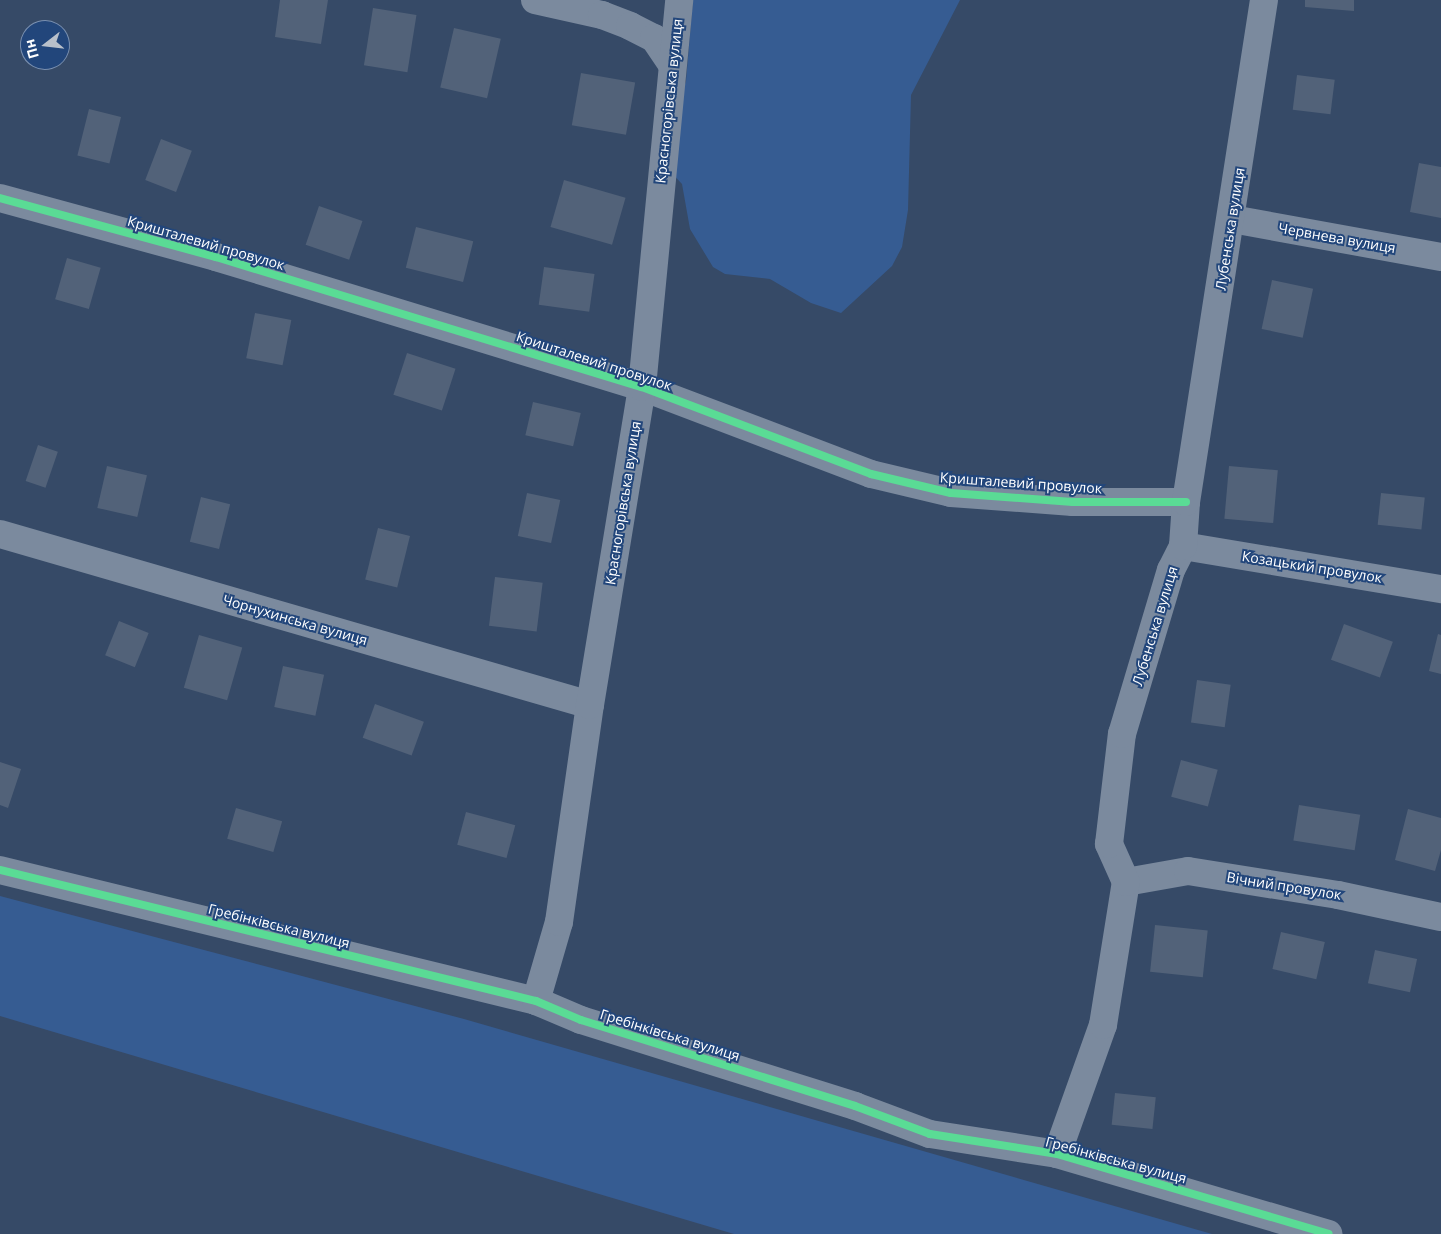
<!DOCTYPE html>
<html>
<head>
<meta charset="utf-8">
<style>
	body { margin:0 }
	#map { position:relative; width:1441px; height:1234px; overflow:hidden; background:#364a67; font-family:"Open Sans",sans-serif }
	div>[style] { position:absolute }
	.green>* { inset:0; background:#365c92 }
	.building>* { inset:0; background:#526279; transform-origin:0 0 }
	.street>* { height:28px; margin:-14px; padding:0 14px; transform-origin:14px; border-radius:14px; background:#7b8a9e }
	.cycleway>* { height:8px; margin:-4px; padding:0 4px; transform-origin:4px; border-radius:4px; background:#5adb95 }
	span { translate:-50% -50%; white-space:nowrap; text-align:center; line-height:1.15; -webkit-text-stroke:4px #22467b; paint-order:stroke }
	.street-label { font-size:14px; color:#fff }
	.north { position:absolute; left:20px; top:20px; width:50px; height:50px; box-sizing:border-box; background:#22467b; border:1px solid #7a90b0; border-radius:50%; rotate:254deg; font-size:14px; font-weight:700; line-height:20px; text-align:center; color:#fff }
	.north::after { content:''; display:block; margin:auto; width:18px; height:22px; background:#b9c0ca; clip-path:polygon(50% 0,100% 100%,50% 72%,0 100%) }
</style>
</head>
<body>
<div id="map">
	<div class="green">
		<div style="clip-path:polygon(693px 0,960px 0,911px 95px,908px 210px,902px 247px,892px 266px,841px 313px,811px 303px,770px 279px,725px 274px,713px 267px,690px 229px,682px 184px,667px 168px,667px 139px,686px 81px)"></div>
		<div style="clip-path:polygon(0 896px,464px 1019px,1212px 1234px,734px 1234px,0 1016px)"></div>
	</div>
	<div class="building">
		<div style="clip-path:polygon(280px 0,328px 0,321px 44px,275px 37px)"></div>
		<div style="clip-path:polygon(1305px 0,1354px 0,1354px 11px,1305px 7px)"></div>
		<div style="left:373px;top:8px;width:44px;height:58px;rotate:9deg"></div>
		<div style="left:454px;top:28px;width:48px;height:61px;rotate:13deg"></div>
		<div style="left:581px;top:73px;width:55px;height:53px;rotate:10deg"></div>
		<div style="left:1297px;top:75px;width:38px;height:35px;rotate:7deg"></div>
		<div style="left:89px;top:109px;width:33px;height:48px;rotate:14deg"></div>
		<div style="left:161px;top:139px;width:33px;height:44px;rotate:21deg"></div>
		<div style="clip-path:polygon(1419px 163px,1441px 167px,1441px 218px,1410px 212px)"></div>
		<div style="left:564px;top:180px;width:64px;height:49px;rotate:16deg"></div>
		<div style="left:319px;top:206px;width:46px;height:41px;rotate:19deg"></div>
		<div style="left:416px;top:227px;width:59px;height:42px;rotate:14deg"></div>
		<div style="left:67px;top:258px;width:35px;height:43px;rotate:16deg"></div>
		<div style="left:544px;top:267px;width:51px;height:38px;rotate:8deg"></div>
		<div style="left:1272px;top:280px;width:42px;height:50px;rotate:12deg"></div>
		<div style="left:255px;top:313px;width:37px;height:46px;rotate:11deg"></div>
		<div style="left:407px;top:353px;width:51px;height:44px;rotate:18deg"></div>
		<div style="left:533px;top:402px;width:49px;height:34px;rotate:13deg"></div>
		<div style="left:38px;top:445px;width:21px;height:38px;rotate:19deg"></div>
		<div style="left:107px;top:466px;width:41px;height:43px;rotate:13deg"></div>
		<div style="left:1229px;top:466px;width:49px;height:53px;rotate:5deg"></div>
		<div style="left:527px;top:493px;width:34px;height:44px;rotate:12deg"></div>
		<div style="left:1381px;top:493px;width:44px;height:32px;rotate:6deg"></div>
		<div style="left:201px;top:497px;width:30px;height:46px;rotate:14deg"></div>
		<div style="left:378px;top:528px;width:33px;height:53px;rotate:14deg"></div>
		<div style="left:495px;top:577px;width:48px;height:49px;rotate:7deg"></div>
		<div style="left:119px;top:621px;width:32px;height:37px;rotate:22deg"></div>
		<div style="left:1344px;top:624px;width:52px;height:38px;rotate:20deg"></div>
		<div style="clip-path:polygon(1438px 634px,1441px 635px,1441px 674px,1429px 671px)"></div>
		<div style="left:199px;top:635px;width:45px;height:55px;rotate:16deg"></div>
		<div style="left:283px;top:666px;width:42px;height:42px;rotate:12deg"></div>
		<div style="left:1197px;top:680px;width:34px;height:43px;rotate:8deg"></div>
		<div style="left:375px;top:704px;width:52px;height:36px;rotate:20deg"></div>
		<div style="left:1181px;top:760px;width:38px;height:38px;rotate:15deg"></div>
		<div style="clip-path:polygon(0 762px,21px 769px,8px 808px,0 805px)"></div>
		<div style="left:1299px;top:805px;width:62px;height:36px;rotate:9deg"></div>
		<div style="left:236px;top:808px;width:48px;height:32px;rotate:16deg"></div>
		<div style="clip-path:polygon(1408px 809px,1441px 818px,1441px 850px,1435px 871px,1395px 860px)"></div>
		<div style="left:466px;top:812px;width:51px;height:34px;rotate:15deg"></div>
		<div style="left:1155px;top:925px;width:53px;height:47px;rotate:6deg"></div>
		<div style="left:1281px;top:932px;width:45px;height:38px;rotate:13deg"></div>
		<div style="left:1375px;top:950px;width:43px;height:34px;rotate:12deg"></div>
		<div style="left:1115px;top:1093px;width:41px;height:32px;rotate:6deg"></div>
	</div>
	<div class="street">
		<div style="left:535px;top:0;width:69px;rotate:12.6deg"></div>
		<div style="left:602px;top:15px;width:30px;rotate:21deg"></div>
		<div style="left:630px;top:26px;width:27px;rotate:27deg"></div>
		<div style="left:654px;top:38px;width:32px;rotate:56deg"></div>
		<div style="left:0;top:198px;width:224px;rotate:15.3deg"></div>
		<div style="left:216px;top:257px;width:445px;rotate:17deg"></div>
		<div style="left:642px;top:387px;width:245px;rotate:20.8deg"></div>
		<div style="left:871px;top:474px;width:82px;rotate:13.4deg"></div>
		<div style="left:951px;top:493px;width:122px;rotate:4.2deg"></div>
		<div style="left:1073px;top:502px;width:113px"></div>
		<div style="left:1232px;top:219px;width:212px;rotate:10.3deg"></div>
		<div style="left:0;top:534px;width:614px;rotate:16.16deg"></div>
		<div style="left:1183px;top:546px;width:262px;rotate:9.5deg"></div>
		<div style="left:0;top:870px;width:552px;rotate:13.73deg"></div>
		<div style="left:536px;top:1001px;width:49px;rotate:22.9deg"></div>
		<div style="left:581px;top:1020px;width:287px;rotate:17.4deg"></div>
		<div style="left:855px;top:1106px;width:80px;rotate:20.5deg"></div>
		<div style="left:930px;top:1134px;width:129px;rotate:8.9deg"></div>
		<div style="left:1057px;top:1154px;width:283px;rotate:16.4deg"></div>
		<div style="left:1126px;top:882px;width:63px;rotate:-10.1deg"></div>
		<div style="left:1188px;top:871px;width:152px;rotate:9.1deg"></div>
		<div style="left:1338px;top:895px;width:105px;rotate:12.1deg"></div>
		<div style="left:536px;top:1001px;width:82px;rotate:-73.8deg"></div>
		<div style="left:559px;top:922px;width:219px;rotate:-81.9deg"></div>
		<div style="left:590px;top:705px;width:322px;rotate:-80.7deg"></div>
		<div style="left:642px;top:387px;width:389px;rotate:-84.5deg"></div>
		<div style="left:1057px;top:1154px;width:137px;rotate:-70.4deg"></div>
		<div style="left:1103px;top:1025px;width:145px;rotate:-80.9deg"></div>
		<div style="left:1126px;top:882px;width:42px;rotate:-114.1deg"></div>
		<div style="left:1109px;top:844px;width:111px;rotate:-83.3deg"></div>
		<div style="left:1122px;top:734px;width:171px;rotate:-73.4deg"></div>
		<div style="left:1171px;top:570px;width:27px;rotate:-63deg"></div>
		<div style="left:1183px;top:546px;width:44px;rotate:-86.1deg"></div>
		<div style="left:1186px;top:502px;width:508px;rotate:-81.17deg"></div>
	</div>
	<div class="cycleway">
		<div style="left:0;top:198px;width:224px;rotate:15.3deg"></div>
		<div style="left:216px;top:257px;width:445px;rotate:17deg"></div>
		<div style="left:642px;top:387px;width:245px;rotate:20.8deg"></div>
		<div style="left:871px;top:474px;width:82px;rotate:13.4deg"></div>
		<div style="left:951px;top:493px;width:122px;rotate:4.2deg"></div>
		<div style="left:1073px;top:502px;width:113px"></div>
		<div style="left:0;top:870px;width:552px;rotate:13.73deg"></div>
		<div style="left:536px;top:1001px;width:49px;rotate:22.9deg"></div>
		<div style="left:581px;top:1020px;width:287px;rotate:17.4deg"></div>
		<div style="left:855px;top:1106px;width:80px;rotate:20.5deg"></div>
		<div style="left:930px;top:1134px;width:129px;rotate:8.9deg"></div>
		<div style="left:1057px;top:1154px;width:283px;rotate:16.4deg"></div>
	</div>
	<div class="street-label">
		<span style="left:669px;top:101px;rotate:-84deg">Красногорівська вулиця</span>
		<span style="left:1230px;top:229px;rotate:-81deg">Лубенська вулиця</span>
		<span style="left:1337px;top:238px;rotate:10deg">Червнева вулиця</span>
		<span style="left:206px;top:243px;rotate:16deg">Кришталевий провулок</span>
		<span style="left:594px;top:361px;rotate:18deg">Кришталевий провулок</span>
		<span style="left:1021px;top:483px;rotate:4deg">Кришталевий провулок</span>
		<span style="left:623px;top:503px;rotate:-81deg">Красногорівська вулиця</span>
		<span style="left:1312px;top:567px;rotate:9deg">Козацький провулок</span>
		<span style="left:295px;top:620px;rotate:16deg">Чорнухинська вулиця</span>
		<span style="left:1155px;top:626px;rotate:-73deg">Лубенська вулиця</span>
		<span style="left:1284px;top:886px;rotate:9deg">Вічний провулок</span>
		<span style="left:279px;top:926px;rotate:14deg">Гребінківська вулиця</span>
		<span style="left:670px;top:1035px;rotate:17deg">Гребінківська вулиця</span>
		<span style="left:1116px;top:1160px;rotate:15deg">Гребінківська вулиця</span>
	</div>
	<div class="north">Пн</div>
</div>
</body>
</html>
